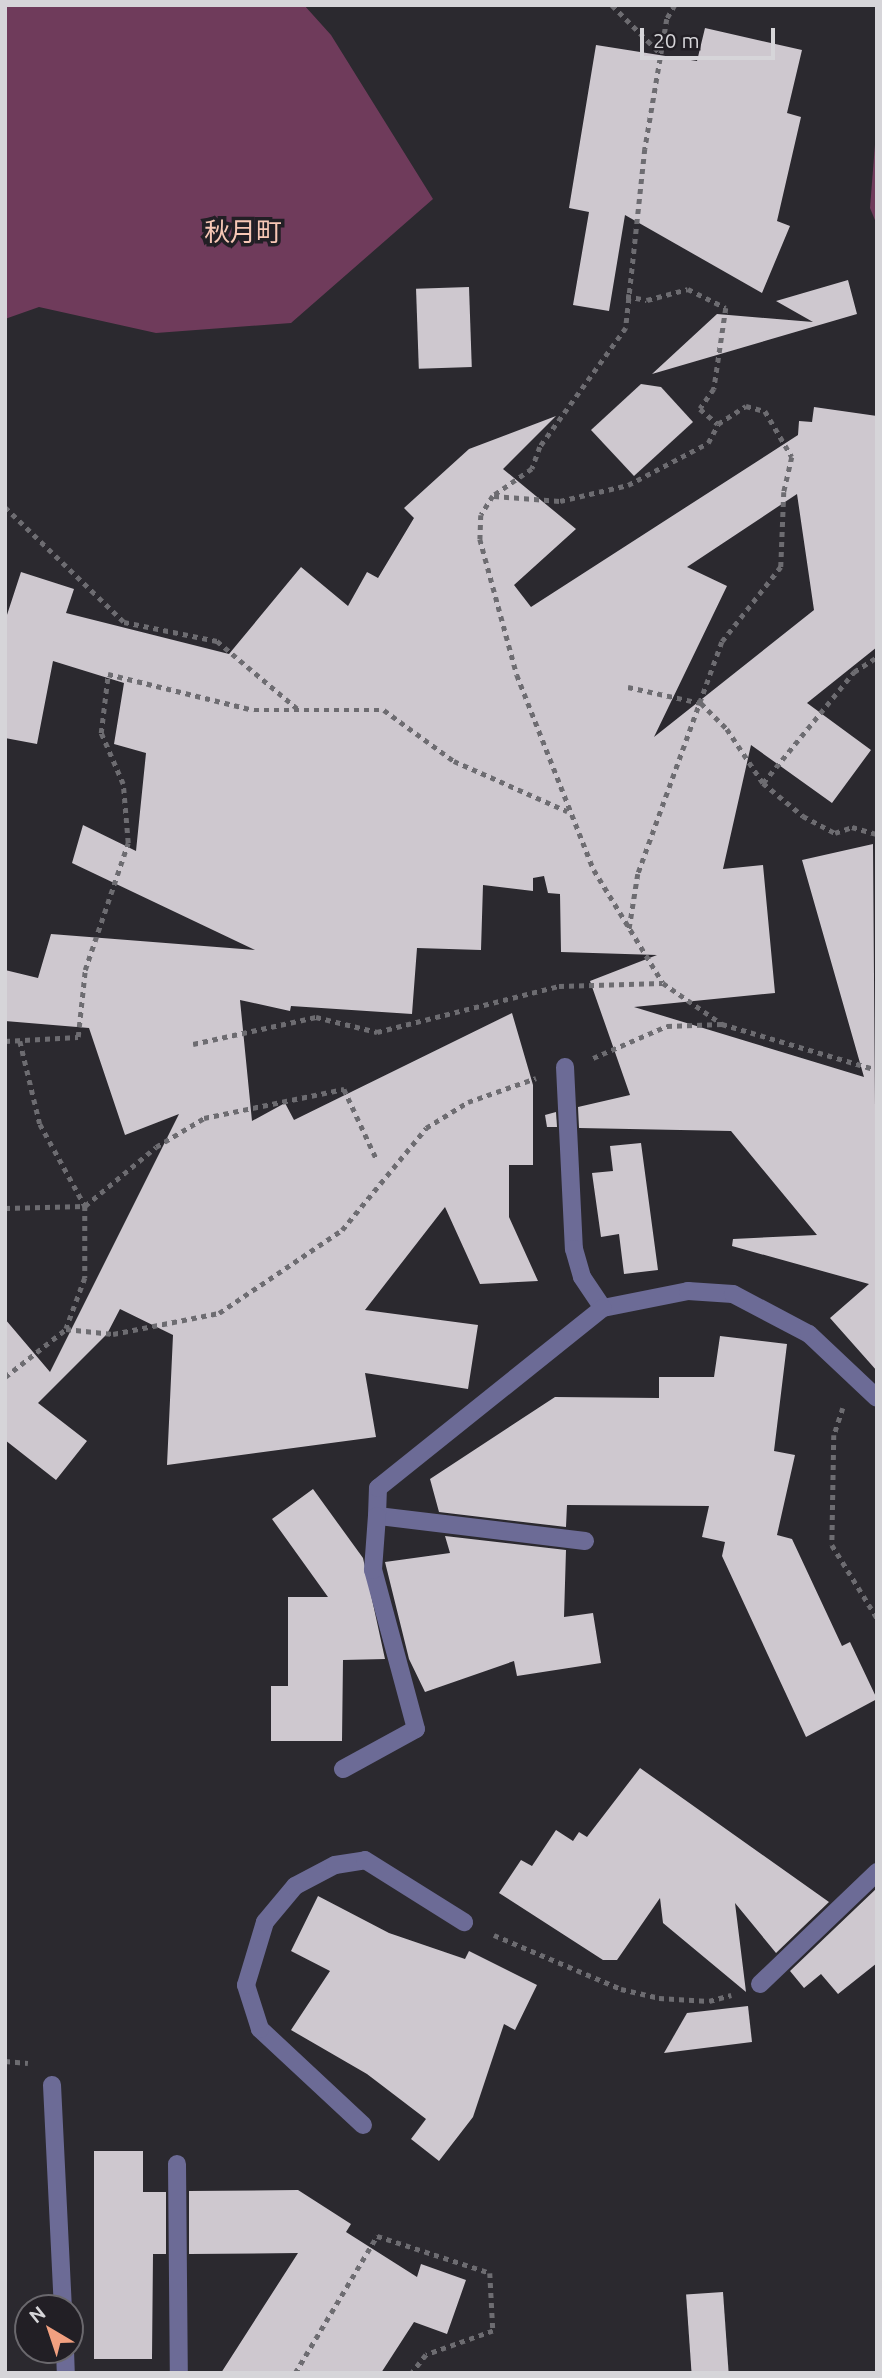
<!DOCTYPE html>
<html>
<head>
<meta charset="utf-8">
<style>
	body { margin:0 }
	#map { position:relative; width:882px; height:2378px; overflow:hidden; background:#2b292f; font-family:Ubuntu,"Noto Sans JP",sans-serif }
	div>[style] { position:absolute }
	.green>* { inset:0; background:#6f3b5b }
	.building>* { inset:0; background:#cec8cf; transform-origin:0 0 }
	.path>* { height:4.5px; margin-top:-2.25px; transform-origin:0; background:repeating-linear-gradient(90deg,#6d6c71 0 5px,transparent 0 10px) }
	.minor>* { height:18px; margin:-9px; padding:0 9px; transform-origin:9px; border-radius:9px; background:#6c6b96 }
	span { translate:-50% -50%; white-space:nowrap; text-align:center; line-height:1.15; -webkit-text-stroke:7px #221f25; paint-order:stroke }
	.quarter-label { font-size:26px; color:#f7c7b5 }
	.frame { position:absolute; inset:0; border:7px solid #d6d5d9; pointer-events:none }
	.north { position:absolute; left:14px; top:2294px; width:70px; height:70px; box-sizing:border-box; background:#221f25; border:2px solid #6a686d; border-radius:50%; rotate:321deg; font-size:19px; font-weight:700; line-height:28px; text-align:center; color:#d6d5d9 }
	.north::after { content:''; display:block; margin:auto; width:24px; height:32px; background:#f2a080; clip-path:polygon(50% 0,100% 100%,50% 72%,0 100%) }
	.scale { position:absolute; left:640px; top:28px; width:135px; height:32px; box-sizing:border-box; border:4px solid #d6d5d9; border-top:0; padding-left:9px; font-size:21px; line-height:24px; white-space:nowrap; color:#d6d5d9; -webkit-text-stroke:5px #221f25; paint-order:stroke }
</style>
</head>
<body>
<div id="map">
	<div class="green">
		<div style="clip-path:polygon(5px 5px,304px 5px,331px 35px,433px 199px,291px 323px,156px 333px,39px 307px,5px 319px)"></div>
		<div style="clip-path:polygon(877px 119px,877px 225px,870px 208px)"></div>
	</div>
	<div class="building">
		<div style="clip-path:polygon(705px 28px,802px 50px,787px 113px,801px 117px,777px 221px,790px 226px,762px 293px,625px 215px,609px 311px,573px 305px,589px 212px,569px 208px,596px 45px,697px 61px)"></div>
		<div style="clip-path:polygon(848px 280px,857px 314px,652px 374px,717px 314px,813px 322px,776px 301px)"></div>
		<div style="left:469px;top:287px;width:80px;height:53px;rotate:88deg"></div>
		<div style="clip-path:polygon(641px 384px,661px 387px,693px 422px,634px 476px,591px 430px)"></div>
		<div style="clip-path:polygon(evenodd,814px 407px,877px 416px,877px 647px,807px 703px,871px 750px,832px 803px,751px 745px,723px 869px,763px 865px,775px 993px,634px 1007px,864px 1077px,802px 860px,873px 844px,877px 1371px,830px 1318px,869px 1284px,732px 1246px,733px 1239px,817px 1235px,731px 1131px,579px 1128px,578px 1107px,630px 1095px,590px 981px,657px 955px,561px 952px,560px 894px,548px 893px,544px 876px,533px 878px,533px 891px,483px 885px,481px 950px,417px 948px,412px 1014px,291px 1006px,290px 1011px,240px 1000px,252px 1121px,285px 1103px,294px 1120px,512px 1013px,533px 1085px,533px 1165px,509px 1165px,509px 1217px,538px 1281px,480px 1284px,445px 1207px,365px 1310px,478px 1325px,468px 1389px,365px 1373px,376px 1437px,167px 1465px,173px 1335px,120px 1309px,107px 1334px,38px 1403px,87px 1441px,56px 1480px,5px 1440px,5px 1319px,50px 1372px,179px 1114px,125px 1135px,89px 1028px,5px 1021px,5px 970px,38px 978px,51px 934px,255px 950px,72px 863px,83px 825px,136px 851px,146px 753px,114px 744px,124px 683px,53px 661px,37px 744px,5px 738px,5px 621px,21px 572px,74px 589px,66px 613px,229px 654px,301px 567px,348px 606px,367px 572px,378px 578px,414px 518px,404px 508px,469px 449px,556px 416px,503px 469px,576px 529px,514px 585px,531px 607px,798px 435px,799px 421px,812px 422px,814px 407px,797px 494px,814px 610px,654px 737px,727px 586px,687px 567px,797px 494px)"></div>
		<div style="clip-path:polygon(556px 1112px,557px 1127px,547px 1127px,545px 1115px)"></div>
		<div style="clip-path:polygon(641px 1143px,658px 1270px,624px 1274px,619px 1234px,601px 1237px,592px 1173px,613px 1171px,610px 1146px)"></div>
		<div style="clip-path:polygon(720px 1336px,787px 1344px,774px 1451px,795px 1455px,777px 1535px,792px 1539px,842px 1646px,850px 1642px,877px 1699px,806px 1737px,722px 1556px,725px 1542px,702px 1537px,709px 1506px,567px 1505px,566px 1527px,439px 1512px,430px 1479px,555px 1397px,659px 1398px,659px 1377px,714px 1377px)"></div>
		<div style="clip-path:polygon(313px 1489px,363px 1558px,385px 1659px,343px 1660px,342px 1741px,271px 1741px,271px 1686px,288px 1686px,288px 1597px,328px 1597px,272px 1519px)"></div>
		<div style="clip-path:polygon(445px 1536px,566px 1550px,564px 1617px,593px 1613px,601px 1663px,517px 1676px,514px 1661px,425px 1692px,409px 1659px,385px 1562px,450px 1553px)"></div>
		<div style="clip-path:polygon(640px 1768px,829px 1902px,776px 1953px,735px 1903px,746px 1992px,663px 1923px,660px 1898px,617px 1960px,603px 1960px,499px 1893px,521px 1860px,532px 1866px,556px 1830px,573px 1841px,579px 1832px,587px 1837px)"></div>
		<div style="clip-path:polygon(877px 1888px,877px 1963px,838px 1994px,821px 1974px,804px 1988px,790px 1971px)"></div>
		<div style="clip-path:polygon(318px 1896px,389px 1933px,465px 1959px,469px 1951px,537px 1985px,515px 2030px,504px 2024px,473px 2117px,439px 2161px,411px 2139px,426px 2119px,367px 2074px,291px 2030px,330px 1971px,291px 1951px)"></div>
		<div style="clip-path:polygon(748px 2006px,752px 2042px,664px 2053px,687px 2013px)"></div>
		<div style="clip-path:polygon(94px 2151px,143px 2151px,143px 2192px,166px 2192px,166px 2254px,153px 2254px,152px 2359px,94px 2359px)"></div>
		<div style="clip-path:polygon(298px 2190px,351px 2224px,346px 2232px,417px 2277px,421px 2264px,466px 2280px,447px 2334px,414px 2322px,381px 2373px,221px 2373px,298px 2253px,189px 2254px,189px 2191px)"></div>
		<div style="left:723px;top:2292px;width:81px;height:37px;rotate:86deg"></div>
	</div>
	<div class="path">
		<div style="left:612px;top:5px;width:68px;rotate:45deg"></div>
		<div style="left:675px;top:5px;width:16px;rotate:120deg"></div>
		<div style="left:667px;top:19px;width:132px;rotate:99.6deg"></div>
		<div style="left:645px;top:149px;width:180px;rotate:96.1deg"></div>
		<div style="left:626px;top:328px;width:147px;rotate:125.9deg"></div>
		<div style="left:540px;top:447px;width:23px;rotate:110deg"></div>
		<div style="left:532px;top:469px;width:47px;rotate:145.3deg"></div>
		<div style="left:493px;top:496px;width:22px;rotate:122deg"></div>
		<div style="left:481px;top:515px;width:24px;rotate:92deg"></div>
		<div style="left:480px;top:539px;width:141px;rotate:74.8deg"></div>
		<div style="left:517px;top:675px;width:210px;rotate:68.5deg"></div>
		<div style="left:594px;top:870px;width:132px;rotate:58.6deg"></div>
		<div style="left:663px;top:983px;width:72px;rotate:34.8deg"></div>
		<div style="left:626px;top:296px;width:21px;rotate:11deg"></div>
		<div style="left:647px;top:300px;width:42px;rotate:-15deg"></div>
		<div style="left:688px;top:289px;width:42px;rotate:26.6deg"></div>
		<div style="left:726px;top:308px;width:82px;rotate:98.4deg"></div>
		<div style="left:714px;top:389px;width:24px;rotate:125deg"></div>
		<div style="left:700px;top:409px;width:23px;rotate:40deg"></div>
		<div style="left:718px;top:424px;width:33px;rotate:-33deg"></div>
		<div style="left:746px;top:406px;width:20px;rotate:15deg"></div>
		<div style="left:765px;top:411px;width:53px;rotate:59.6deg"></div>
		<div style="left:792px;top:457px;width:36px;rotate:103deg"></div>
		<div style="left:784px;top:492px;width:75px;rotate:92.3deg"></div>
		<div style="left:781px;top:567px;width:95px;rotate:128.2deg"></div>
		<div style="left:722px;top:642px;width:247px;rotate:109.9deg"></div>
		<div style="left:638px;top:874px;width:58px;rotate:99deg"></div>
		<div style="left:494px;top:496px;width:66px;rotate:4.3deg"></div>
		<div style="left:560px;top:501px;width:70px;rotate:-13.2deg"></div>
		<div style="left:628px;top:485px;width:90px;rotate:-27.7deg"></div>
		<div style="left:708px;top:443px;width:21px;rotate:-62deg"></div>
		<div style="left:5px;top:507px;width:165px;rotate:44deg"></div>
		<div style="left:124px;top:622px;width:95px;rotate:11.5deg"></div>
		<div style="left:217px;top:641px;width:109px;rotate:40.1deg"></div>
		<div style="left:628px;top:687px;width:75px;rotate:12.4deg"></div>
		<div style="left:701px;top:703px;width:37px;rotate:45deg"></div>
		<div style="left:727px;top:729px;width:65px;rotate:56.3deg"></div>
		<div style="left:763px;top:783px;width:52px;rotate:39.5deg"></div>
		<div style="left:803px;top:816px;width:36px;rotate:28deg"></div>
		<div style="left:835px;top:833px;width:18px;rotate:-19deg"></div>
		<div style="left:852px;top:827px;width:26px;rotate:16deg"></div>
		<div style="left:763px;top:783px;width:144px;rotate:-50.7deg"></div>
		<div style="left:854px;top:672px;width:27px;rotate:-33deg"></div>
		<div style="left:5px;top:1041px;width:73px;rotate:-3.1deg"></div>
		<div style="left:78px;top:1037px;width:67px;rotate:-84deg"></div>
		<div style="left:85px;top:970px;width:134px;rotate:-71.3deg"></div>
		<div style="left:128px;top:843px;width:59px;rotate:-94.8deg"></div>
		<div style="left:123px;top:784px;width:56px;rotate:-113.3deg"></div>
		<div style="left:101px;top:733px;width:59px;rotate:-83.2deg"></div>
		<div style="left:108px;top:674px;width:150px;rotate:13.9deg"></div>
		<div style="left:254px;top:710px;width:130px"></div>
		<div style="left:384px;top:710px;width:87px;rotate:36.1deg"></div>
		<div style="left:454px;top:761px;width:124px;rotate:23.9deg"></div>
		<div style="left:20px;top:1041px;width:85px;rotate:76.5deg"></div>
		<div style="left:40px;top:1124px;width:94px;rotate:61.2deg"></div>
		<div style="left:85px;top:1206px;width:72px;rotate:90deg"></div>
		<div style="left:85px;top:1278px;width:54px;rotate:110.4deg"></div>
		<div style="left:193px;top:1044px;width:126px;rotate:-12.4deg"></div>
		<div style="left:316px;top:1017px;width:63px;rotate:13.8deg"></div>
		<div style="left:377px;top:1032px;width:188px;rotate:-14.2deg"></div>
		<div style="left:559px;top:986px;width:103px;rotate:-1.7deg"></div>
		<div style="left:593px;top:1058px;width:81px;rotate:-23.4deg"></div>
		<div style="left:667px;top:1026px;width:55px;rotate:-2.1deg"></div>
		<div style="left:722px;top:1024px;width:162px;rotate:16.5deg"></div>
		<div style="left:5px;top:1208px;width:80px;rotate:-1.4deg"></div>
		<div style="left:85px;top:1206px;width:92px;rotate:-39.7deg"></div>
		<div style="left:156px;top:1147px;width:56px;rotate:-31.1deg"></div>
		<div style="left:204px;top:1118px;width:143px;rotate:-11.7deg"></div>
		<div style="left:344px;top:1089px;width:76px;rotate:65.1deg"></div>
		<div style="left:5px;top:1377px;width:78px;rotate:-38.2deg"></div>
		<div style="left:66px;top:1329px;width:47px;rotate:6.1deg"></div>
		<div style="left:113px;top:1334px;width:108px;rotate:-11.2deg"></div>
		<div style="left:219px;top:1313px;width:148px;rotate:-34deg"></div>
		<div style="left:342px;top:1230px;width:132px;rotate:-50.5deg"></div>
		<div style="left:426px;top:1128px;width:49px;rotate:-31.8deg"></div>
		<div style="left:468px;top:1102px;width:72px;rotate:-19.4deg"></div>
		<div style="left:843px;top:1408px;width:28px;rotate:108deg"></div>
		<div style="left:834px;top:1435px;width:110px;rotate:91deg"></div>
		<div style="left:832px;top:1545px;width:86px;rotate:58.3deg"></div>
		<div style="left:494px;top:1935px;width:138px;rotate:23deg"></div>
		<div style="left:621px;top:1989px;width:39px;rotate:13deg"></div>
		<div style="left:659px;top:1998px;width:50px;rotate:3.4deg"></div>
		<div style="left:709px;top:2001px;width:23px;rotate:-15deg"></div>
		<div style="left:5px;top:2061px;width:23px;rotate:5deg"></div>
		<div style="left:295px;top:2373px;width:160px;rotate:-59.1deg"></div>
		<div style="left:377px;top:2236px;width:119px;rotate:18.1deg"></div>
		<div style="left:490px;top:2273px;width:58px;rotate:87deg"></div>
		<div style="left:493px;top:2331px;width:71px;rotate:160.3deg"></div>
		<div style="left:426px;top:2355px;width:23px;rotate:128deg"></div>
	</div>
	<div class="minor">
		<div style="left:565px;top:1067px;width:182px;rotate:87.2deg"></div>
		<div style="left:574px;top:1249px;width:29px;rotate:74deg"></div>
		<div style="left:582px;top:1277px;width:37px;rotate:56deg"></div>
		<div style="left:603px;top:1308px;width:87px;rotate:-11.3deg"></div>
		<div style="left:688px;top:1291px;width:45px;rotate:3.8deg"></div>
		<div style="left:733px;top:1294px;width:86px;rotate:27.8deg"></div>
		<div style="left:809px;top:1334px;width:93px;rotate:43.3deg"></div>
		<div style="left:585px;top:1541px;width:209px;rotate:-173.1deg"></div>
		<div style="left:377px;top:1516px;width:28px;rotate:-88deg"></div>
		<div style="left:378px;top:1488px;width:288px;rotate:-38.7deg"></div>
		<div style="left:343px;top:1769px;width:83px;rotate:-28.7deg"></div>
		<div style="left:416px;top:1729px;width:165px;rotate:-105.1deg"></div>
		<div style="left:373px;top:1570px;width:54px;rotate:-85.8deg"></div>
		<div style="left:760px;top:1984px;width:162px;rotate:-43.7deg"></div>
		<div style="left:52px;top:2085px;width:223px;rotate:87.2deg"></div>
		<div style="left:363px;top:2125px;width:141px;rotate:-137deg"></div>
		<div style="left:260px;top:2029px;width:46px;rotate:-107.7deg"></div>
		<div style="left:246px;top:1985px;width:66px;rotate:-73.2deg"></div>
		<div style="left:265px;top:1922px;width:47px;rotate:-50.2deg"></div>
		<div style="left:295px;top:1886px;width:45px;rotate:-27.7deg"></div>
		<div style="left:335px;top:1865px;width:30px;rotate:-9deg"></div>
		<div style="left:365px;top:1860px;width:117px;rotate:32.1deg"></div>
		<div style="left:177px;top:2164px;width:209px;rotate:89.5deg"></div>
		<div style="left:65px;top:2350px;width:23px;rotate:88deg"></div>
	</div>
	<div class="quarter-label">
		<span style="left:243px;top:232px">秋月町</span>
	</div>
	<div class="frame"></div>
	<div class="north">N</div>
	<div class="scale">20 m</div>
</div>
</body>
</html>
